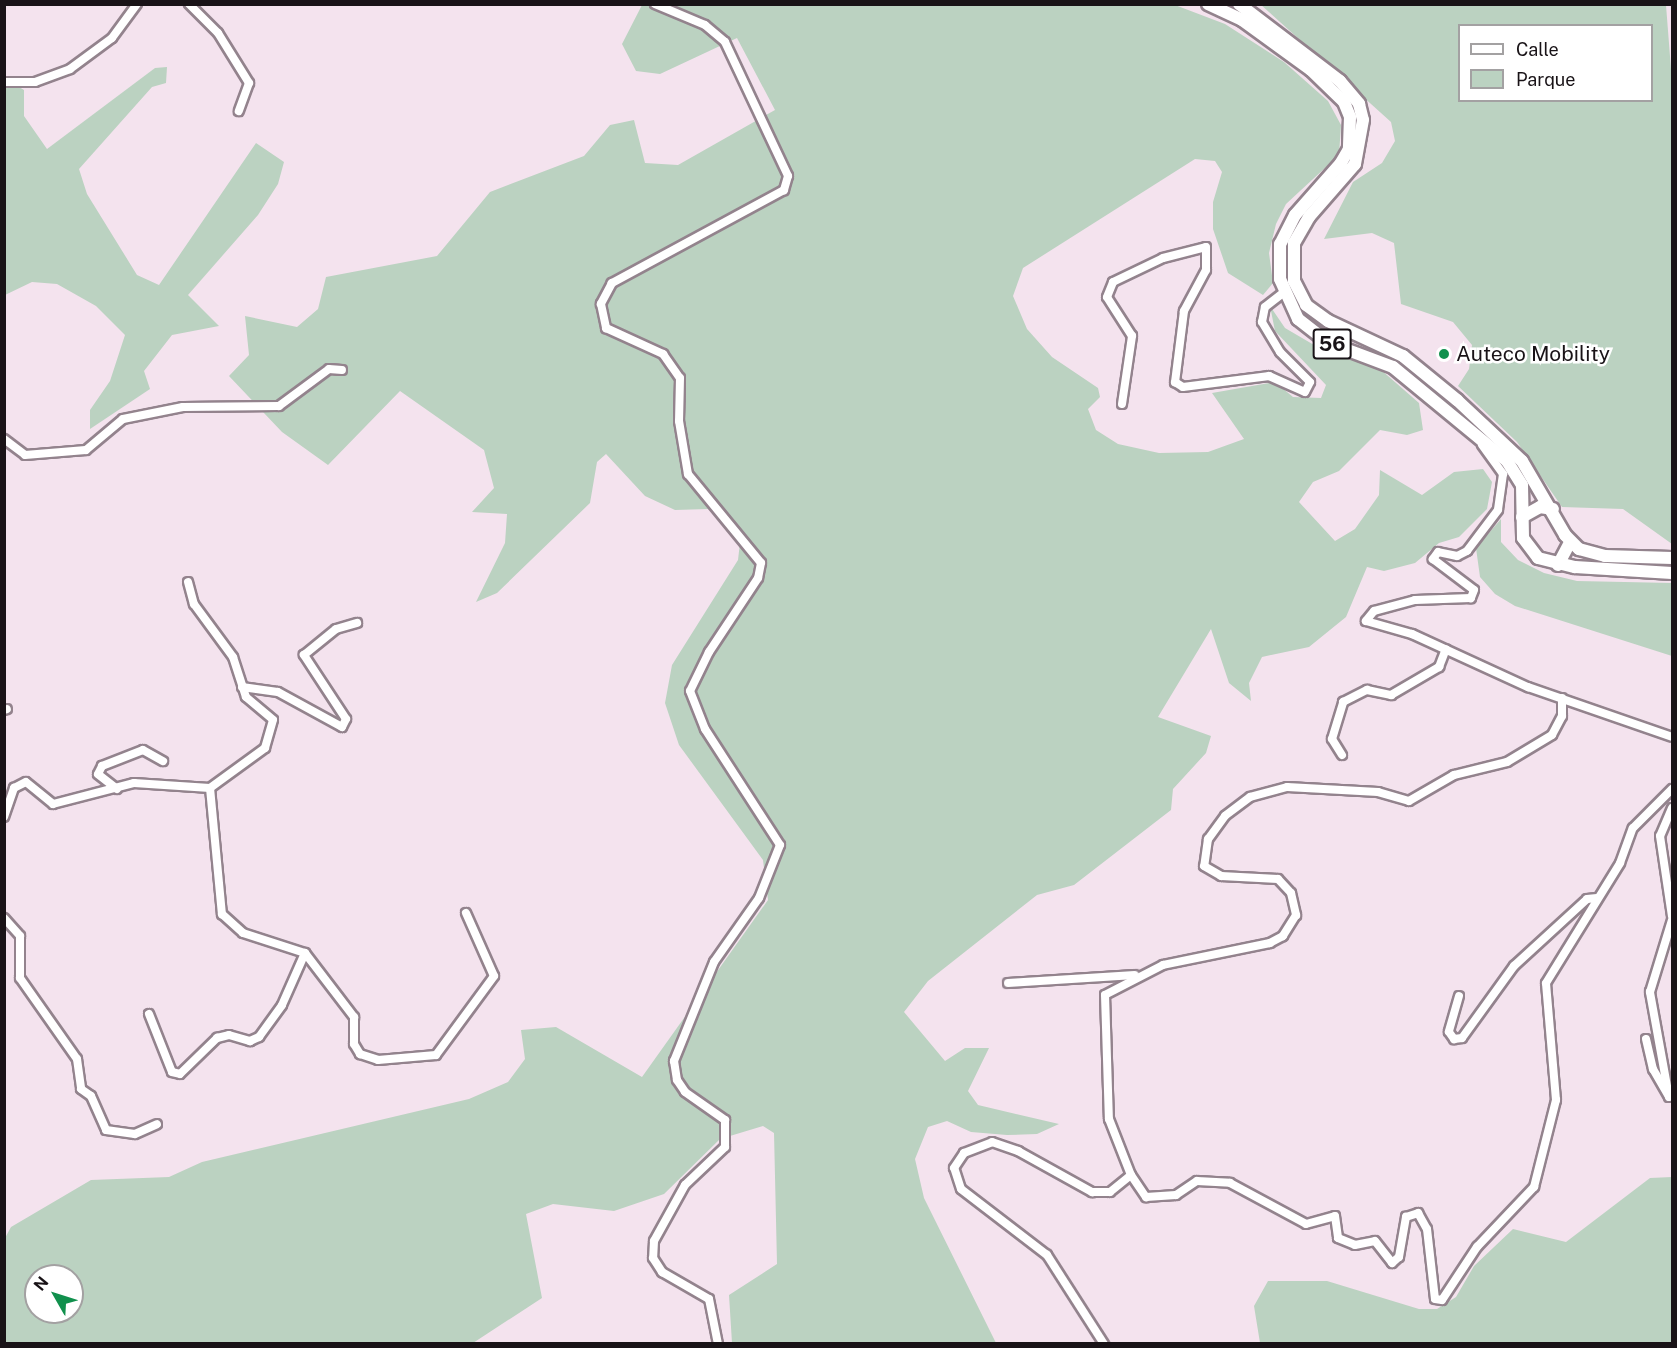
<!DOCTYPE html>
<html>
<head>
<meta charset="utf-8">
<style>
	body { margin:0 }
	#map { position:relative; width:1677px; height:1348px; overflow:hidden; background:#f4e3ee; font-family:"Public Sans",sans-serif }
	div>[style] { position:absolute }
	.green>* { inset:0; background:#bbd2c1 }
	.roads { filter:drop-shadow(2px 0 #93838d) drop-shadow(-2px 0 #93838d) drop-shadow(0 2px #93838d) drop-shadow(0 -2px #93838d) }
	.minor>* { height:8px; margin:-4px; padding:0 4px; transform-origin:4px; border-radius:4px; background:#fff }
	.primary>* { height:12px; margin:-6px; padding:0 6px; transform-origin:6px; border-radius:6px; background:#fff }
	.dots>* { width:16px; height:16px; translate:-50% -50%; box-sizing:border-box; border:3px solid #fff; border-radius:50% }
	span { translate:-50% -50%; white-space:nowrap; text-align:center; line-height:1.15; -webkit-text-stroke:5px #fff; paint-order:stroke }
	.shield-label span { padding:2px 4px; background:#fff; border:2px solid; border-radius:4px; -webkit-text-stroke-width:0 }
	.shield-label { font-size:20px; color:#191317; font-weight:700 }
	.poi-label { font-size:21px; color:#191317 }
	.left { translate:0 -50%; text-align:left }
	.frame { position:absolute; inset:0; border:6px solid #191317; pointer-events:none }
	.legend { position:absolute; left:1458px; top:24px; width:195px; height:78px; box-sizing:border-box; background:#fff; border:2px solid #a3a1a2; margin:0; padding:8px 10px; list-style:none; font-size:18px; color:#191317 }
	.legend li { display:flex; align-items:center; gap:12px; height:30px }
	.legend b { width:30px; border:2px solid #a3a1a2 }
	.north { position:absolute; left:24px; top:1264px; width:60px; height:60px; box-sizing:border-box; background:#fff; border:2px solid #a3a1a2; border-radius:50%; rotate:309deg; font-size:16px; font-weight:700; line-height:24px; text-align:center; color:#191317 }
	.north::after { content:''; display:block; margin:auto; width:21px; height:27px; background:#11904d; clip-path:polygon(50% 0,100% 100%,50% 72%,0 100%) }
</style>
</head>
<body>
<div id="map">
	<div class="green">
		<div style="clip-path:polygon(evenodd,1260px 4px,1666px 5px,1672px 82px,1672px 544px,1623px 509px,1562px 507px,1517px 442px,1458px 386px,1469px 369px,1472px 345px,1453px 322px,1401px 304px,1394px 243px,1372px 233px,1324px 239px,1353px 182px,1382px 163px,1395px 141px,1391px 122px,1260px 4px,1460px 26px,1652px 26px,1652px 100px,1460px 100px,1460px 26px)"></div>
		<div style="clip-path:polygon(evenodd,642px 5px,1175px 5px,1225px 24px,1284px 62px,1328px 101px,1341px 125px,1339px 155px,1286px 204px,1276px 224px,1269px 253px,1273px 283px,1263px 295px,1228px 273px,1213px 229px,1213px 202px,1222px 172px,1215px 161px,1195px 159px,1023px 268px,1013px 296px,1027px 329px,1052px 357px,1098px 388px,1100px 397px,1088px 409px,1096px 430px,1118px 444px,1159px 453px,1208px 452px,1244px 439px,1212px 393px,1275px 382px,1293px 397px,1321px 398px,1326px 385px,1275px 331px,1270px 306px,1285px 328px,1326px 352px,1380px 369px,1419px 403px,1423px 430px,1407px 435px,1380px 430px,1339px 471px,1313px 482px,1299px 502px,1335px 541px,1355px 529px,1379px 495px,1380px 470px,1422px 495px,1454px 472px,1483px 469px,1492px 482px,1487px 509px,1459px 537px,1439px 543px,1415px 563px,1384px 571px,1367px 567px,1346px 617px,1309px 647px,1262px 657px,1249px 683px,1251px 701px,1229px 683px,1211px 629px,1158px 717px,1211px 736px,1206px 753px,1173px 789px,1171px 810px,1074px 885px,1037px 895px,928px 981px,904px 1012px,945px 1061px,965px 1048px,989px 1048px,968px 1091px,978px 1105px,1059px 1124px,1037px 1134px,1007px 1135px,971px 1132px,947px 1121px,928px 1127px,915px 1159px,924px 1198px,996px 1343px,732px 1343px,729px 1295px,777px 1264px,774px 1133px,763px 1126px,720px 1139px,664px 1194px,614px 1211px,553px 1204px,526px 1214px,542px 1298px,473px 1343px,5px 1344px,5px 1238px,11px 1227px,91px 1180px,169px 1177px,202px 1162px,469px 1099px,508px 1082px,525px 1059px,521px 1030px,556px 1027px,642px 1077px,768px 900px,763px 860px,679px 745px,665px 703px,672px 665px,738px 560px,741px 534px,708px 509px,675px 510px,645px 496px,606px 454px,597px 462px,590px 503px,497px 593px,476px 602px,505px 543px,507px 514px,472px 512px,494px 488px,484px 450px,400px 391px,328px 465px,282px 432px,229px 376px,249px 355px,245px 316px,297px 327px,318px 309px,326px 277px,437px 256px,490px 192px,584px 156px,610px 125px,634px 120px,645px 163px,678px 165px,775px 110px,737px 38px,660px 74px,636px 71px,622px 44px,642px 5px,36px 1276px,72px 1276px,72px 1312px,36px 1312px,36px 1276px)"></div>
		<div style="clip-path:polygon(167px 67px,166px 83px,152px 87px,79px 169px,87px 194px,137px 275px,159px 285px,256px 143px,284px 162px,278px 184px,258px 215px,188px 295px,219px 326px,172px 335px,144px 371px,150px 389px,90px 429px,90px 410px,110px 381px,125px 335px,96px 306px,57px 284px,32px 282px,5px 295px,4px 78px,24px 90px,24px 116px,47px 149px,155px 68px)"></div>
		<div style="clip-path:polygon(1501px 519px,1501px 542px,1518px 560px,1544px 573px,1577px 581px,1672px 583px,1672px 656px,1515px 606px,1495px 594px,1480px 577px,1476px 548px)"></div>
		<div style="clip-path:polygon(1672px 1177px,1672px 1343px,1260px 1343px,1254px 1306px,1268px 1281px,1327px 1281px,1419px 1309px,1437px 1309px,1456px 1297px,1474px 1266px,1513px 1229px,1566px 1242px,1650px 1178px)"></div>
	</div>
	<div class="roads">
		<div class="minor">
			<div style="left:189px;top:4px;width:41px;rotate:45deg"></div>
			<div style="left:218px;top:33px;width:59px;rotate:58.2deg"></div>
			<div style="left:249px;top:83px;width:30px;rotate:110deg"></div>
			<div style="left:655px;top:4px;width:54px;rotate:22.8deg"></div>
			<div style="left:705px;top:25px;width:26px;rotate:40deg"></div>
			<div style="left:725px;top:42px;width:148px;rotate:64.8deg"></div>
			<div style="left:788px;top:176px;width:15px;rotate:106deg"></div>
			<div style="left:784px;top:190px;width:196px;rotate:151.6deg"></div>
			<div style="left:612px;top:283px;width:24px;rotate:118deg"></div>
			<div style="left:601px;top:304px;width:25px;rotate:78deg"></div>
			<div style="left:606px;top:328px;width:63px;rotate:24.5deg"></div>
			<div style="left:663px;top:354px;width:29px;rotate:55deg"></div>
			<div style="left:680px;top:378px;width:43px;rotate:91.3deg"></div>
			<div style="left:679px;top:421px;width:54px;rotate:80.4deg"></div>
			<div style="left:688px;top:474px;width:115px;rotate:50.6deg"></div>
			<div style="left:761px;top:563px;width:15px;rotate:101deg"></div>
			<div style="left:758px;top:578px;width:89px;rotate:123.5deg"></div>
			<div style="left:709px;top:652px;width:43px;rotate:116deg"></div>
			<div style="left:690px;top:691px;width:41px;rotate:68.5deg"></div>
			<div style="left:705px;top:729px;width:138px;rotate:57.1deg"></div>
			<div style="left:780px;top:845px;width:57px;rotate:111.6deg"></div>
			<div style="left:759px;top:898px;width:78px;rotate:125.1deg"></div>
			<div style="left:714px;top:962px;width:107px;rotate:112deg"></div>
			<div style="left:674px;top:1061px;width:19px;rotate:81deg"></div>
			<div style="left:677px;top:1080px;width:14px;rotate:56deg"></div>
			<div style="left:685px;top:1092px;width:49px;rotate:35deg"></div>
			<div style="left:725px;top:1120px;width:27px;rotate:90deg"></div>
			<div style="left:725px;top:1147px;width:55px;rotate:136.5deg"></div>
			<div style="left:685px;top:1185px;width:64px;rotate:119deg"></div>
			<div style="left:654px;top:1241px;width:17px;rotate:93deg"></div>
			<div style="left:653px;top:1258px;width:17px;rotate:57deg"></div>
			<div style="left:662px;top:1272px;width:54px;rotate:29.9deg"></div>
			<div style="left:709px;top:1299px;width:46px;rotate:78.7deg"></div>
			<div style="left:4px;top:82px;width:31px"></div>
			<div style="left:35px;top:82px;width:37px;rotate:-20deg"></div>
			<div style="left:70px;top:69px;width:52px;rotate:-36.4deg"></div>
			<div style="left:112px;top:38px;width:42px;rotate:-53.7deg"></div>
			<div style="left:1122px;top:404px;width:69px;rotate:-81.6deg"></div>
			<div style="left:1132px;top:336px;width:46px;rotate:-122.7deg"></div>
			<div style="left:1107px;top:297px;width:16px;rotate:-68deg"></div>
			<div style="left:1113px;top:282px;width:55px;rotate:-25.6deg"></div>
			<div style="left:1163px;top:258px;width:44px;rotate:-14.3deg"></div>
			<div style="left:1206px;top:247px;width:23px;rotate:90deg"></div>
			<div style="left:1206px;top:270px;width:47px;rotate:118.2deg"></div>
			<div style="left:1184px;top:311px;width:72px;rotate:97.2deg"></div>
			<div style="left:1175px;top:382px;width:9px;rotate:32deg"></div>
			<div style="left:1183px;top:387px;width:87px;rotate:-7.3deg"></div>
			<div style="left:1269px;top:376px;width:39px;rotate:24deg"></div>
			<div style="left:1305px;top:392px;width:11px;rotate:-63deg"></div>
			<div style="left:1310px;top:382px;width:42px;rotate:-135deg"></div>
			<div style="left:1280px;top:352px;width:35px;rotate:-121deg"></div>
			<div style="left:1262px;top:322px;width:15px;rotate:-79deg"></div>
			<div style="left:1265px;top:307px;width:24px;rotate:-38deg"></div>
			<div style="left:4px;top:439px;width:26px;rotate:37deg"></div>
			<div style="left:25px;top:455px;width:61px;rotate:-4.7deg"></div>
			<div style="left:86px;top:450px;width:48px;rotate:-40deg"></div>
			<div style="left:123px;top:419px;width:61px;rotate:-11.3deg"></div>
			<div style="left:183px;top:407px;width:96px;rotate:-0.6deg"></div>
			<div style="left:279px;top:406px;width:62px;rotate:-36.5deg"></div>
			<div style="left:329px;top:369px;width:13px;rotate:4deg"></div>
			<div style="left:1482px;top:445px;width:36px;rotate:54deg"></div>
			<div style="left:1503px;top:474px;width:36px;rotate:98deg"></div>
			<div style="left:1498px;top:510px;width:51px;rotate:127.1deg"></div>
			<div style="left:1467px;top:551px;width:11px;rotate:153deg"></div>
			<div style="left:1457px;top:556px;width:19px;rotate:-168deg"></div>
			<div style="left:1438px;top:552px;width:9px;rotate:126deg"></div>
			<div style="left:1433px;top:559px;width:51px;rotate:37.1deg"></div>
			<div style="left:1474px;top:590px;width:9px;rotate:111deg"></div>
			<div style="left:1471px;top:598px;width:56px;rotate:178deg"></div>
			<div style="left:1415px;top:600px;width:42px;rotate:165deg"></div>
			<div style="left:1374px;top:611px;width:13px;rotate:129deg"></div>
			<div style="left:1366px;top:621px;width:48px;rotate:15.8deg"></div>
			<div style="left:1412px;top:634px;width:128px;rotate:24.6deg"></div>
			<div style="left:1528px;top:687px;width:152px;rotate:19.1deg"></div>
			<div style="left:188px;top:582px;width:23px;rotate:75deg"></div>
			<div style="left:194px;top:604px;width:66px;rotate:53.7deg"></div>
			<div style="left:233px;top:657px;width:42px;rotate:72deg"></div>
			<div style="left:246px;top:697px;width:35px;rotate:40deg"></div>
			<div style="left:273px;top:720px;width:29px;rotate:106deg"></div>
			<div style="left:265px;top:748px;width:68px;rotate:144deg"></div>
			<div style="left:242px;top:687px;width:36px;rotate:8deg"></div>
			<div style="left:278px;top:692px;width:73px;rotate:28.7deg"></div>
			<div style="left:342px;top:727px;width:9px;rotate:-63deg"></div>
			<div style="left:346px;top:719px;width:77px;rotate:-123.3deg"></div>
			<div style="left:304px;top:655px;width:41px;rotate:-39.1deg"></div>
			<div style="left:336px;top:629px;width:22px;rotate:-16deg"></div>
			<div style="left:1562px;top:698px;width:18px;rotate:90deg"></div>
			<div style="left:1562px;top:716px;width:21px;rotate:118deg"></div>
			<div style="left:1552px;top:735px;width:52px;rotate:149deg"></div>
			<div style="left:1507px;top:762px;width:55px;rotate:166.2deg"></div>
			<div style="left:1454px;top:775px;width:52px;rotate:150deg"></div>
			<div style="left:1409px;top:801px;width:32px;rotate:-164deg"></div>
			<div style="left:1378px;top:792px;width:91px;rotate:-176.9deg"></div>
			<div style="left:1287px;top:787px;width:38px;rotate:165deg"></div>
			<div style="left:1250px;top:797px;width:31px;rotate:143deg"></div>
			<div style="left:1225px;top:816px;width:29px;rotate:126deg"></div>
			<div style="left:1208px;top:839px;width:27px;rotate:98deg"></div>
			<div style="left:1204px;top:866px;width:20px;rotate:30deg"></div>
			<div style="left:1221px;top:876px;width:57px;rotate:3deg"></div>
			<div style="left:1278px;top:879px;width:19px;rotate:47deg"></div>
			<div style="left:1291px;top:893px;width:23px;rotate:77deg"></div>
			<div style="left:1296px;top:915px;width:25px;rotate:122deg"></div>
			<div style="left:1283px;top:936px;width:15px;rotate:152deg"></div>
			<div style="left:1270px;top:943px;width:109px;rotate:168.4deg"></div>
			<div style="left:1163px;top:965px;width:65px;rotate:152.7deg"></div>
			<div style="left:1105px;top:995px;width:124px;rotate:88.2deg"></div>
			<div style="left:1109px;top:1119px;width:60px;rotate:68.6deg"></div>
			<div style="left:1131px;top:1175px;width:27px;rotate:56deg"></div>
			<div style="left:1146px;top:1197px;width:30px;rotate:-4deg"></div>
			<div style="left:1176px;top:1195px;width:25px;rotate:-34deg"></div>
			<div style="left:1197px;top:1181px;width:33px;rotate:3deg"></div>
			<div style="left:1230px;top:1183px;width:86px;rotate:28.3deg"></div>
			<div style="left:1306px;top:1224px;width:30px;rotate:-15deg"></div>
			<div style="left:1335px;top:1216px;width:22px;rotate:82deg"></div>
			<div style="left:1338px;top:1238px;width:18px;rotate:22deg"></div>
			<div style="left:1355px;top:1245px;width:20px;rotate:-11deg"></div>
			<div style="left:1375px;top:1241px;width:28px;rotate:52deg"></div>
			<div style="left:1392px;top:1263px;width:9px;rotate:-41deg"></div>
			<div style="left:1399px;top:1257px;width:41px;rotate:-80.1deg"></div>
			<div style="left:1406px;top:1217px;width:13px;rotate:-18deg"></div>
			<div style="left:1418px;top:1213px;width:18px;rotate:61deg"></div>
			<div style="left:1427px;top:1229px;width:70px;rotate:83.5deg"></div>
			<div style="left:1435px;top:1299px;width:7px;rotate:8deg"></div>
			<div style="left:1442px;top:1300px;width:64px;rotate:-56.6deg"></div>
			<div style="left:1477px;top:1247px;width:83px;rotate:-46.5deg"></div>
			<div style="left:1534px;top:1187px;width:90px;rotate:-75.8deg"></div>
			<div style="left:1556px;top:1100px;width:117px;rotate:-94.9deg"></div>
			<div style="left:1546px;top:983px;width:141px;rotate:-58.3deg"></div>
			<div style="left:1620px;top:863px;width:37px;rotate:-70deg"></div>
			<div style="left:1633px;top:828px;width:55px;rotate:-45deg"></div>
			<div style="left:4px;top:710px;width:3px;rotate:-18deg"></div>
			<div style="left:1342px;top:755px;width:19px;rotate:-122deg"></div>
			<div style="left:1332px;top:739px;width:39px;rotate:-73deg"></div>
			<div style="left:1343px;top:702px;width:27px;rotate:-27deg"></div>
			<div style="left:1367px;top:690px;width:25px;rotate:12deg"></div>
			<div style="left:1391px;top:695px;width:56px;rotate:-30.3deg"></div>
			<div style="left:1439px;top:667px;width:19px;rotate:-69deg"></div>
			<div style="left:117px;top:789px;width:24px;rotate:-142deg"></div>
			<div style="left:98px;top:774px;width:9px;rotate:-63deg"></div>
			<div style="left:102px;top:766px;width:44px;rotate:-21.3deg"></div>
			<div style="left:143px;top:750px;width:23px;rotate:29deg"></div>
			<div style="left:1672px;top:808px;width:30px;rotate:113deg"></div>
			<div style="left:1660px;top:836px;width:81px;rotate:81.5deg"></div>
			<div style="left:4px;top:817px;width:31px;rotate:-71deg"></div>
			<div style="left:14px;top:788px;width:13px;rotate:-27deg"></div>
			<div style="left:26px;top:782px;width:35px;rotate:39deg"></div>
			<div style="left:53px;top:804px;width:84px;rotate:-14.5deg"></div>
			<div style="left:134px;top:783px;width:76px;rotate:3.8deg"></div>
			<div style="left:210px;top:788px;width:127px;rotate:84.6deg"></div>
			<div style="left:222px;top:914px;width:28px;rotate:42deg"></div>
			<div style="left:243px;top:933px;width:65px;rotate:17.9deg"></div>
			<div style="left:305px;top:953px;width:81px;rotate:52.6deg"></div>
			<div style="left:354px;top:1017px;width:27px;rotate:90deg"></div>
			<div style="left:354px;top:1044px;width:12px;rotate:59deg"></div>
			<div style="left:360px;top:1054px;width:19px;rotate:18deg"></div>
			<div style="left:378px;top:1060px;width:58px;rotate:-4.9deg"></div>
			<div style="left:436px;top:1055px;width:98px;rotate:-53.7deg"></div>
			<div style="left:494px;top:976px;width:69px;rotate:-114deg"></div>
			<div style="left:4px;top:918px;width:24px;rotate:48deg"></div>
			<div style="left:20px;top:936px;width:42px;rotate:90deg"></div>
			<div style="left:20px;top:978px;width:99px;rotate:54.9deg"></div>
			<div style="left:77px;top:1059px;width:30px;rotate:82deg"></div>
			<div style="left:81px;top:1089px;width:12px;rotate:35deg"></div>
			<div style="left:91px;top:1096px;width:37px;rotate:66deg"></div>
			<div style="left:106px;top:1130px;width:29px;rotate:8deg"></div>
			<div style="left:135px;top:1134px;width:24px;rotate:-24deg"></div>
			<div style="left:1008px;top:983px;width:127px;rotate:-3.6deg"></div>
			<div style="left:1459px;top:996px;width:37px;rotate:106deg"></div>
			<div style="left:1449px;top:1032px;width:9px;rotate:54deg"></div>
			<div style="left:1454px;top:1039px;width:8px;rotate:-7deg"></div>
			<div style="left:1462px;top:1038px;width:89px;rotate:-54.2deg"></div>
			<div style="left:1514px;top:966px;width:99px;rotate:-42.5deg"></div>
			<div style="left:1587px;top:899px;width:10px;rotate:-6deg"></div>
			<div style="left:149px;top:1014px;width:62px;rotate:68.4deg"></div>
			<div style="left:172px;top:1072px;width:8px;rotate:14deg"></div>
			<div style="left:180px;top:1074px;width:52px;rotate:-44.2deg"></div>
			<div style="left:217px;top:1038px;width:12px;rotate:-14deg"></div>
			<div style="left:229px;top:1035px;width:22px;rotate:16deg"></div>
			<div style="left:250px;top:1041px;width:10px;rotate:-24deg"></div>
			<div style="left:259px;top:1037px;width:39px;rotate:-54deg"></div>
			<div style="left:282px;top:1005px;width:57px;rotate:-66.1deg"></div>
			<div style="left:1646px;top:1039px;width:31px;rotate:77deg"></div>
			<div style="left:1653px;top:1069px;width:32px;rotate:60deg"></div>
			<div style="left:1669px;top:1097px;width:107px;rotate:-100.3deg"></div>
			<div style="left:1650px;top:992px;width:75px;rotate:-73deg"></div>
			<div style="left:1104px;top:1344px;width:106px;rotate:-122.6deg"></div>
			<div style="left:1047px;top:1255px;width:108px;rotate:-142.5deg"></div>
			<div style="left:961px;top:1189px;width:22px;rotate:-108deg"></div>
			<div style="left:954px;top:1168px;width:18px;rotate:-56deg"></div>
			<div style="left:964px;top:1153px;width:30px;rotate:-21deg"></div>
			<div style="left:992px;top:1142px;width:28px;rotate:19deg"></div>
			<div style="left:1018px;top:1151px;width:85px;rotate:29deg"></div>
			<div style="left:1092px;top:1192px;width:18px"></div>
			<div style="left:1110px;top:1192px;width:27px;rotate:-39deg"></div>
		</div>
		<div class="primary">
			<div style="left:1208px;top:4px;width:38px;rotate:25deg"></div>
			<div style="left:1242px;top:20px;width:85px;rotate:35.9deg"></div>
			<div style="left:1311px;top:70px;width:46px;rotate:44.1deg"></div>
			<div style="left:1344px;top:102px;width:16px;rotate:68deg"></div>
			<div style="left:1350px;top:117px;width:32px;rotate:92deg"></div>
			<div style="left:1349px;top:149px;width:16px;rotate:120deg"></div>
			<div style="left:1341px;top:163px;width:69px;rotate:131.5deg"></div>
			<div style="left:1295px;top:215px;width:33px;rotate:117deg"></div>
			<div style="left:1280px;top:244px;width:35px;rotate:90deg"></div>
			<div style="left:1280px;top:279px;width:44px;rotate:65.8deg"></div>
			<div style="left:1298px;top:319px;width:39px;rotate:38deg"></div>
			<div style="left:1329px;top:343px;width:68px;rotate:20.6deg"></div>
			<div style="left:1393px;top:367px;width:148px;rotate:39.5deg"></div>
			<div style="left:1507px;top:461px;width:28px;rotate:58deg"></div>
			<div style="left:1522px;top:485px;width:53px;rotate:88.9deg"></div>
			<div style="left:1523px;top:538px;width:25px;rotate:53deg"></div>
			<div style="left:1538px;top:558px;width:38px;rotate:14deg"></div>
			<div style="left:1575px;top:567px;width:97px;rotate:3.5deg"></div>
			<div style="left:1239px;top:4px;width:127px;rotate:37.3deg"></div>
			<div style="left:1340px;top:81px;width:30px;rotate:50deg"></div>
			<div style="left:1359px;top:104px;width:16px;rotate:76deg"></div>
			<div style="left:1363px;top:120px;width:45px;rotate:100.3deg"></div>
			<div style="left:1355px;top:164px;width:70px;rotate:131deg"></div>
			<div style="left:1309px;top:217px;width:30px;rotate:120deg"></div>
			<div style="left:1294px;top:243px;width:38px;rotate:90deg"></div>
			<div style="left:1294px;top:281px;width:27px;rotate:63deg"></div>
			<div style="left:1306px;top:305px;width:27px;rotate:36deg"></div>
			<div style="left:1328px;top:321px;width:83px;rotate:25deg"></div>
			<div style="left:1403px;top:356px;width:70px;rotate:39.2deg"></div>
			<div style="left:1457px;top:400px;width:89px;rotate:43.2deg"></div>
			<div style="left:1522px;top:461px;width:86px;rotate:59.8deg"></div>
			<div style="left:1565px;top:535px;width:20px;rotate:45deg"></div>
			<div style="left:1579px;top:549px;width:27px;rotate:15deg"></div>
			<div style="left:1605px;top:556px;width:67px;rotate:1.7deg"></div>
			<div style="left:1522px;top:517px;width:21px;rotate:-29deg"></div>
			<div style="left:1540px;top:507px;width:13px;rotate:9deg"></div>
			<div style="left:1558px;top:565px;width:26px;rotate:-62deg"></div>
		</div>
	</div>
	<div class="dots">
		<div style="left:1444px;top:354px;background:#11904d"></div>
	</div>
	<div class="shield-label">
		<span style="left:1332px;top:344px">56</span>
	</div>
	<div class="poi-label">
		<span class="left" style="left:1456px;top:354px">Auteco Mobility</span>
	</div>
	<div class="frame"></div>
	<ul class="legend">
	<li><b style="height:8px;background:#fff"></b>Calle</li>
	<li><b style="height:16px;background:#bbd2c1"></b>Parque</li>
	</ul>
	<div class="north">N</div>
</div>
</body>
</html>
